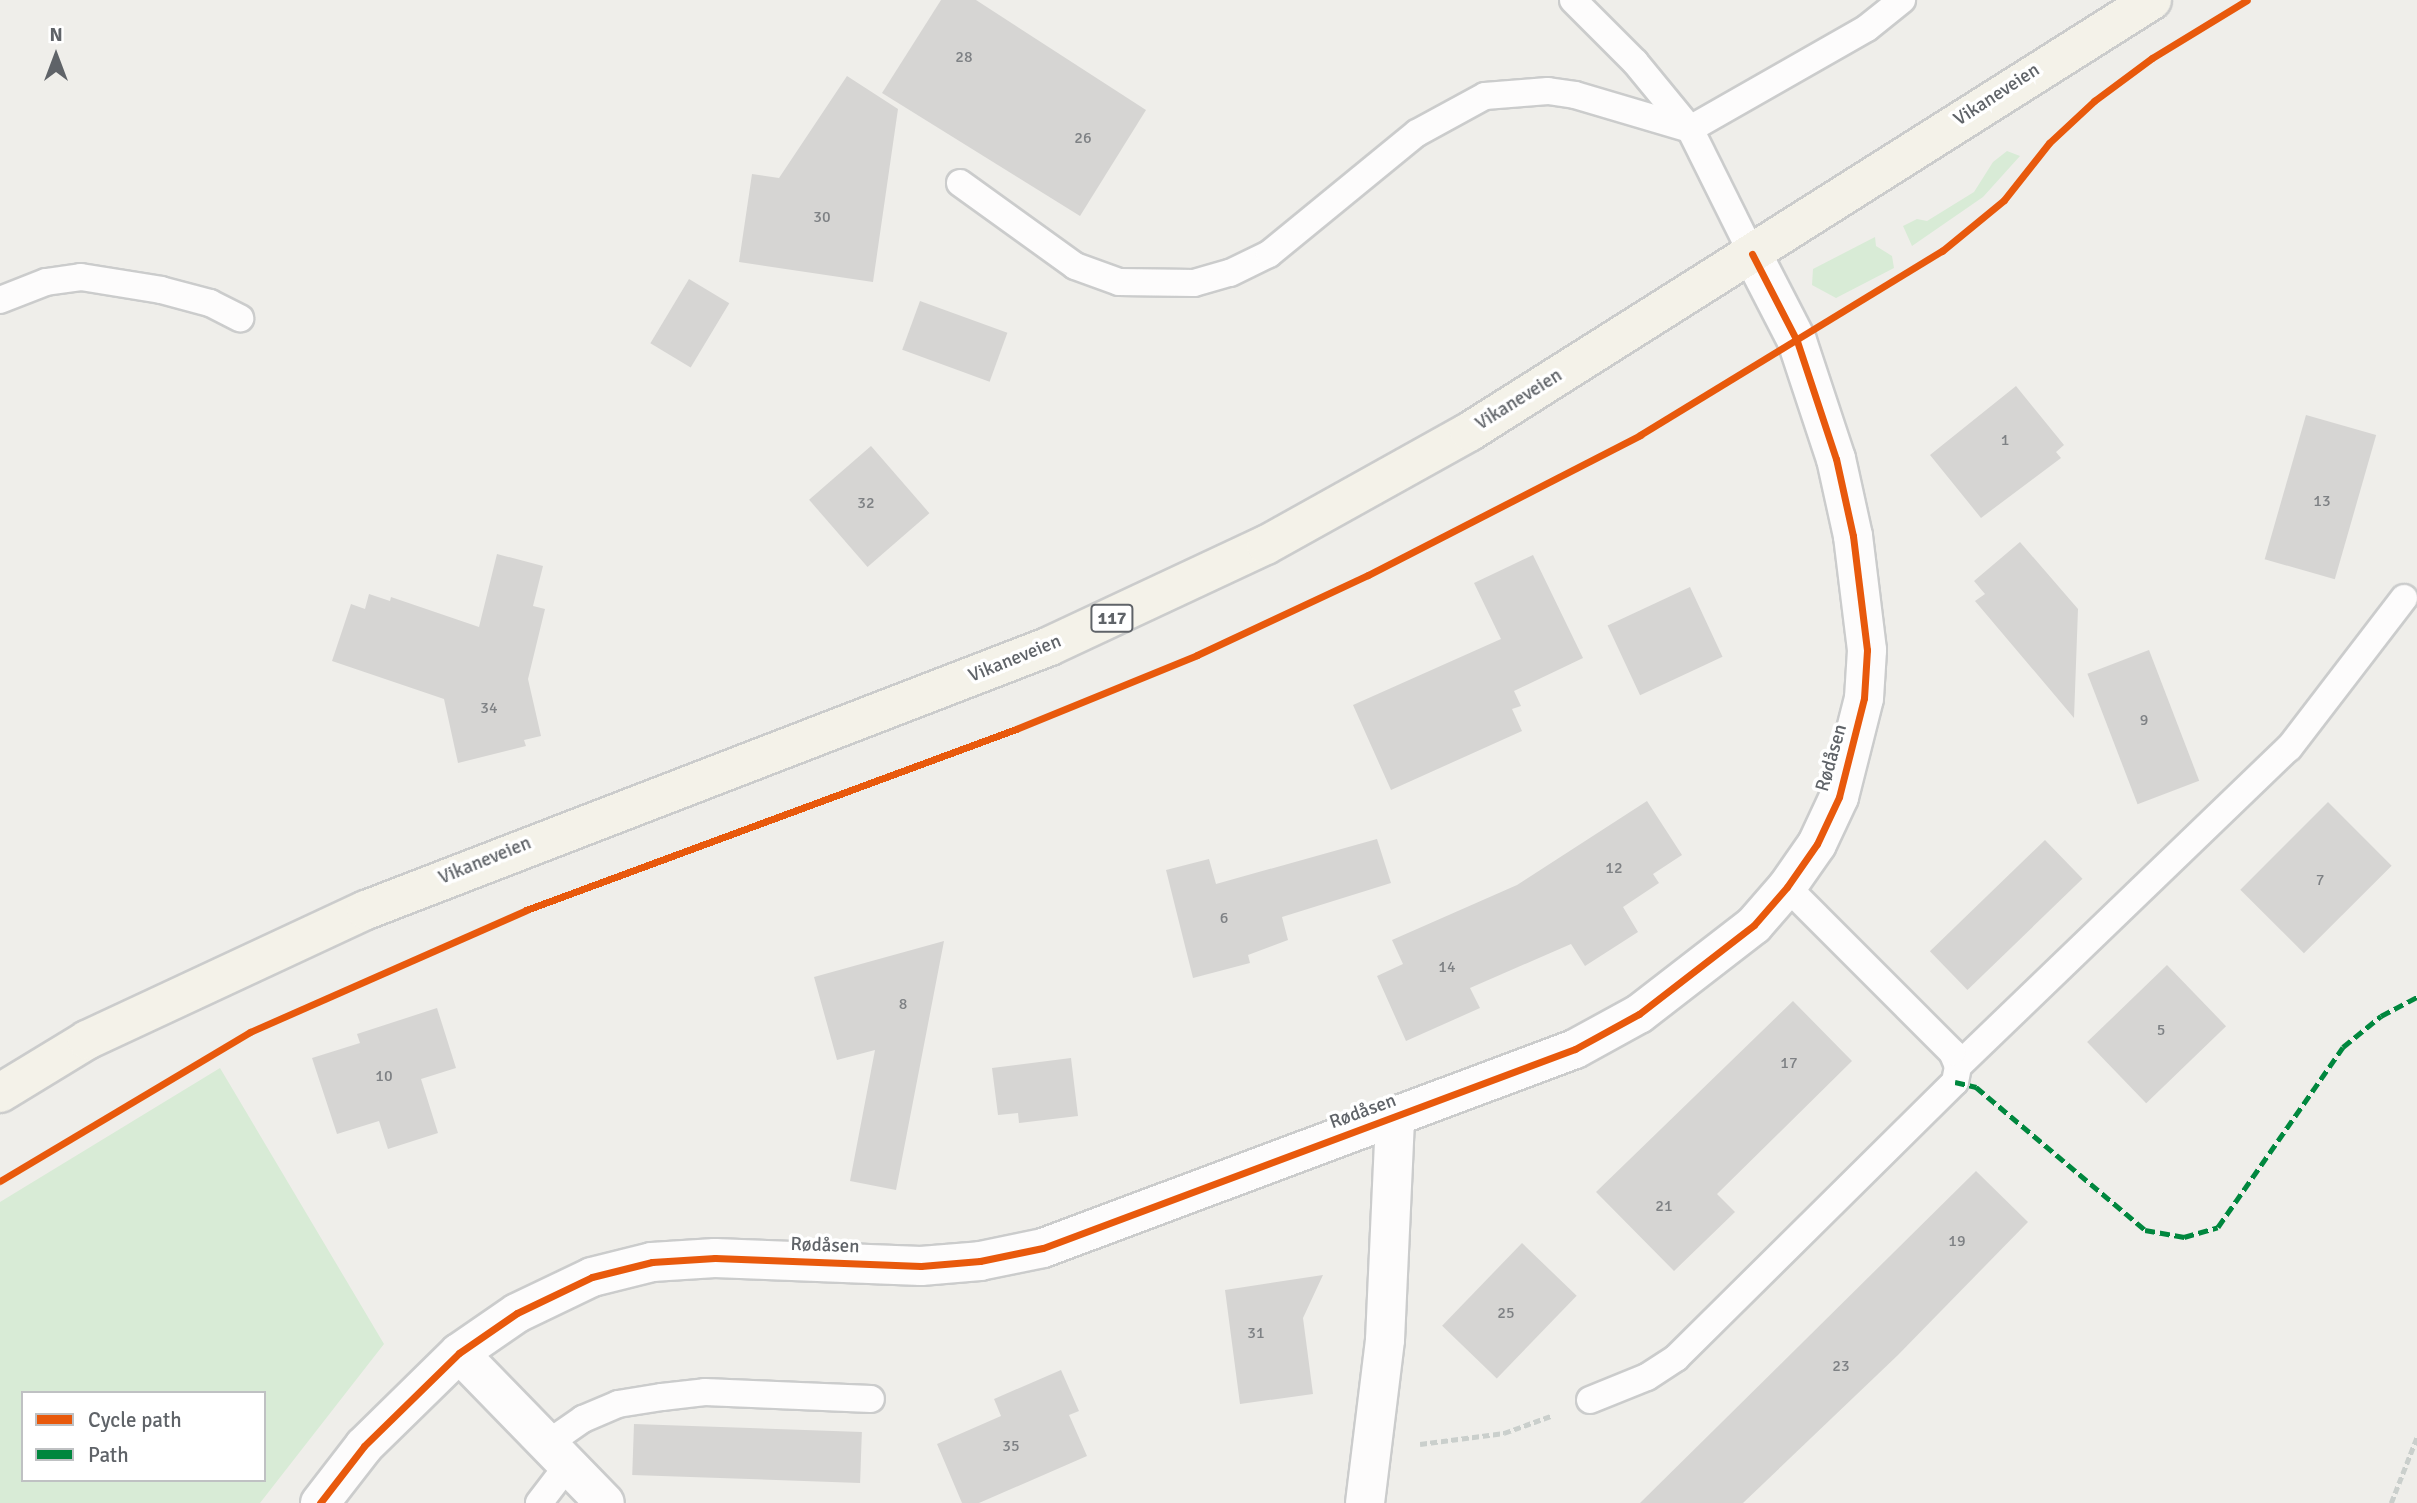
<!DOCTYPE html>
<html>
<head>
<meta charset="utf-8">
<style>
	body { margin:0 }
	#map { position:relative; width:2417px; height:1503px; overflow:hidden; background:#efeeea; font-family:Signika,sans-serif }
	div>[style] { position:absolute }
	.green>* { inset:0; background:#d8ebd6 }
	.building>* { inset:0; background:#d6d5d3; transform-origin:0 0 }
	.path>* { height:4.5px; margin-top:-2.25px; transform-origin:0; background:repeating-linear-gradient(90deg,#cacfcc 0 7px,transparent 0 10.5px) }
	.roads { filter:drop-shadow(2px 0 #cbcccc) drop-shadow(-2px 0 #cbcccc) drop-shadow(0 2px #cbcccc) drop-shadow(0 -2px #cbcccc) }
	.service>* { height:26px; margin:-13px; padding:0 13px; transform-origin:13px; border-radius:13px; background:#fdfcfc }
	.minor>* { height:38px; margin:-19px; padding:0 19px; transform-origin:19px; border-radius:19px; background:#fdfcfc }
	.primary>* { height:38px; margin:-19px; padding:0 19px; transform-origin:19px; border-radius:19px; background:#f4f2e9 }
	.quiet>* { height:5px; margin-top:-2.5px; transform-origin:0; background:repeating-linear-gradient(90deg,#00873e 0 10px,transparent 0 15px) }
	.cycleway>* { height:7px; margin:-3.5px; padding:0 3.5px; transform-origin:3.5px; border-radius:3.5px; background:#e8590c }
	span { translate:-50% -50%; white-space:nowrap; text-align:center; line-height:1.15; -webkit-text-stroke:7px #fff; paint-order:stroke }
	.number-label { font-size:16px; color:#7e8184 }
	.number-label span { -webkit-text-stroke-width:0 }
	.shield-label span { padding:2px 5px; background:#fff; border:2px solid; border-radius:5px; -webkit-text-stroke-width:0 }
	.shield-label { font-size:18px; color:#5f6368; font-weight:700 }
	.street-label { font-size:19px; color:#5f6368 }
	.legend { position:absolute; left:21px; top:1391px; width:245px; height:91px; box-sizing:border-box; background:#fff; border:2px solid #bfc1c3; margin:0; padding:9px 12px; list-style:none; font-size:21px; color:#5f6368 }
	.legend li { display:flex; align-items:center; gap:14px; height:35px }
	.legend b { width:35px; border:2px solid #bfc1c3 }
	.north { position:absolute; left:21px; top:21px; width:70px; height:70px; -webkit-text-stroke:5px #fff; paint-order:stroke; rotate:0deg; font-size:19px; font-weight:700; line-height:28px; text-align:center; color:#5f6368 }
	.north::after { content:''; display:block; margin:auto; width:24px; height:32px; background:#5f6368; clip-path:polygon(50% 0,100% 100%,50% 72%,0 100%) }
</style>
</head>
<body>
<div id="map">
	<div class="green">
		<div style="clip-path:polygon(2007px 151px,2020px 156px,1983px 197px,1912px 246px,1903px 226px,1917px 219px,1927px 221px,1974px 192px,1993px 162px)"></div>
		<div style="clip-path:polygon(1875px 237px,1876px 246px,1892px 256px,1894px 268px,1836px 298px,1812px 285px,1813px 269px)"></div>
		<div style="clip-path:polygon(evenodd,220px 1068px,384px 1344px,260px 1503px,0 1503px,0 1202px,220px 1068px,23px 1393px,264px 1393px,264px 1480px,23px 1480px,23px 1393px)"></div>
	</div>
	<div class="building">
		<div style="clip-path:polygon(941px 0,976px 0,1146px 110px,1080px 216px,882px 93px)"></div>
		<div style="clip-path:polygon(847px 76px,898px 109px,873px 282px,739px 262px,752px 174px,779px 178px)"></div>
		<div style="left:689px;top:279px;width:47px;height:75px;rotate:31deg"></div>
		<div style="left:920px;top:301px;width:93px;height:52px;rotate:20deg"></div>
		<div style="clip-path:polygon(2016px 386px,2064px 445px,2056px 452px,2061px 458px,1981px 518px,1930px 455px)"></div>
		<div style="left:2306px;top:415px;width:73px;height:150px;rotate:16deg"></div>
		<div style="left:871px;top:446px;width:89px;height:82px;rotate:49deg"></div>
		<div style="clip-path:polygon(2020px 542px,2078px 609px,2074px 718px,1975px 601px,1985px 594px,1974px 581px)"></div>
		<div style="clip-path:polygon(497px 554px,543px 566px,533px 606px,545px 609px,528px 679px,541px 736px,524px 740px,526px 746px,458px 763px,444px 699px,332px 661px,351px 604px,365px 609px,369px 594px,390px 601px,391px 597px,479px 627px)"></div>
		<div style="clip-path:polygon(1533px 555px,1583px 658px,1514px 691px,1521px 706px,1512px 709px,1522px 731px,1391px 790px,1353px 705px,1501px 639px,1474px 583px)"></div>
		<div style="left:1690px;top:587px;width:77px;height:91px;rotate:65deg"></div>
		<div style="left:2149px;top:650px;width:140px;height:66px;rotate:69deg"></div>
		<div style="clip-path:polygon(1647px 801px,1682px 855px,1653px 874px,1659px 883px,1623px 907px,1638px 932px,1585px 966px,1571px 944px,1470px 988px,1480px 1008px,1406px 1041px,1377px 976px,1403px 964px,1392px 940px,1517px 885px)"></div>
		<div style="left:2328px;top:802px;width:90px;height:124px;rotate:45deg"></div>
		<div style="clip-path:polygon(1377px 839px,1391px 883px,1282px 917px,1288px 940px,1248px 955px,1250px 963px,1193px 978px,1166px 870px,1209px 859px,1216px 884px)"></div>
		<div style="left:2045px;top:840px;width:54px;height:160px;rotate:46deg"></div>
		<div style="clip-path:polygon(944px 941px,896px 1190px,850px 1181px,875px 1050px,837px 1060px,814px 977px)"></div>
		<div style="left:2167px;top:965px;width:85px;height:111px;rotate:46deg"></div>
		<div style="clip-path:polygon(1793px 1001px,1852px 1061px,1717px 1194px,1735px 1212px,1674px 1271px,1596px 1192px)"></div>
		<div style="clip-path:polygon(437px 1008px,456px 1068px,421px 1079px,438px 1133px,388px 1149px,379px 1121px,337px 1134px,312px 1058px,360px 1043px,357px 1034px)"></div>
		<div style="clip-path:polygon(1071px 1058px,1078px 1116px,1019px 1123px,1018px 1113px,998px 1115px,992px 1068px)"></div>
		<div style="clip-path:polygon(1976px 1171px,2028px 1222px,1898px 1355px,1743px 1503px,1640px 1503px)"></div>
		<div style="left:1522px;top:1243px;width:76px;height:115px;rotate:44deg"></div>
		<div style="clip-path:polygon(1323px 1275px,1303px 1318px,1313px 1394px,1240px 1404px,1225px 1290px)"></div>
		<div style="clip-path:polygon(1061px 1370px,1079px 1411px,1069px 1415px,1087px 1456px,979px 1503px,962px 1503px,937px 1444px,1001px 1416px,994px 1399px)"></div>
		<div style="left:634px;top:1424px;width:228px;height:51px;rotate:2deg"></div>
	</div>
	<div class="path">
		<div style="left:1420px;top:1444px;width:85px;rotate:-7.5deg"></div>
		<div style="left:1504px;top:1433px;width:50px;rotate:-19.9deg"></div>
		<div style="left:2391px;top:1503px;width:71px;rotate:-68.5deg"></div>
	</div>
	<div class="roads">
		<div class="service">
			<div style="left:1573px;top:0;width:88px;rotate:45deg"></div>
			<div style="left:1635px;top:62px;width:87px;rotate:50.6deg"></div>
			<div style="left:1690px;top:129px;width:140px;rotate:63.6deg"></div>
			<div style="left:960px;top:183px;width:142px;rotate:35.8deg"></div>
			<div style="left:1075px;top:266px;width:47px;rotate:20deg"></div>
			<div style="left:1119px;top:282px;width:75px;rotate:0.8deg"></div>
			<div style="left:1194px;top:283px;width:37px;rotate:-16deg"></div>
			<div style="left:1230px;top:273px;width:43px;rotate:-26deg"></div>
			<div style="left:1269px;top:254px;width:191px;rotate:-39.3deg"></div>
			<div style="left:1417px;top:133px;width:77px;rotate:-28.6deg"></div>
			<div style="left:1485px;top:96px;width:63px;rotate:-4.5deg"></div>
			<div style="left:1548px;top:91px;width:27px;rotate:8deg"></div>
			<div style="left:1575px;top:95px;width:120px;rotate:16.5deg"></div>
			<div style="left:1690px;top:129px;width:204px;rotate:-29.7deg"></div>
			<div style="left:1867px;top:28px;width:45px;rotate:-38.7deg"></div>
			<div style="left:0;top:300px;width:49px;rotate:-21.4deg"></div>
			<div style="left:46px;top:282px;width:35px;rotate:-8deg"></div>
			<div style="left:81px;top:277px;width:81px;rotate:9.2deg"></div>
			<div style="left:161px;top:290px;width:51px;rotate:14.9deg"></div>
			<div style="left:210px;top:303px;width:34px;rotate:27deg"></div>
			<div style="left:1958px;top:1066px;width:459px;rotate:-43.9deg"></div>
			<div style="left:2289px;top:748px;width:189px;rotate:-52.5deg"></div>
			<div style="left:1590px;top:1400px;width:61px;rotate:-22deg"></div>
			<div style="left:1647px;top:1377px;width:35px;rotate:-33deg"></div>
			<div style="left:1676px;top:1358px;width:392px;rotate:-44.7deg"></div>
			<div style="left:1955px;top:1082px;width:16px;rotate:-79deg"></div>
			<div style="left:1958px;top:1066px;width:15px;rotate:-113deg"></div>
			<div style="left:1952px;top:1052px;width:233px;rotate:-135deg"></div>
			<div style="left:547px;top:1444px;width:44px;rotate:-34.8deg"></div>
			<div style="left:583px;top:1419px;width:38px;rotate:-23deg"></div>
			<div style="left:618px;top:1404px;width:45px;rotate:-9deg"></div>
			<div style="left:662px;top:1397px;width:43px;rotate:-6.6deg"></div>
			<div style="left:705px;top:1392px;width:166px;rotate:2.4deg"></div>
			<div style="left:539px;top:1503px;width:48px;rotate:-52.7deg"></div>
		</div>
		<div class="minor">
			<div style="left:459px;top:1353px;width:209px;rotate:45.8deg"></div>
			<div style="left:320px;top:1503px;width:72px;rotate:-52.3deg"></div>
			<div style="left:364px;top:1446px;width:133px;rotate:-44.4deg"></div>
			<div style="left:459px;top:1353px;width:70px;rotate:-34.6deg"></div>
			<div style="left:517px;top:1313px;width:83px;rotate:-25.6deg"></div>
			<div style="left:592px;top:1277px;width:62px;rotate:-14deg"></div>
			<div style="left:652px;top:1262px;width:63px;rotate:-3.6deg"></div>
			<div style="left:715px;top:1258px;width:206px;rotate:2.2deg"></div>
			<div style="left:921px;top:1266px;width:59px;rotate:-4.8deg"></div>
			<div style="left:980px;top:1261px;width:64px;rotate:-11.7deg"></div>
			<div style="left:1043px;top:1248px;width:568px;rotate:-20.51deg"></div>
			<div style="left:1575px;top:1049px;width:73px;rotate:-28.7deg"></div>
			<div style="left:1639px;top:1014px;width:145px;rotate:-37.7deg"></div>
			<div style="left:1754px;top:925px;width:50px;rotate:-49deg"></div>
			<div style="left:1787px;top:887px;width:52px;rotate:-55.1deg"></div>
			<div style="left:1817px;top:844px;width:52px;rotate:-64.9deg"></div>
			<div style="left:1839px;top:797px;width:102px;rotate:-75.8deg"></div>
			<div style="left:1864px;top:698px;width:48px;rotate:-86.4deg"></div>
			<div style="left:1867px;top:650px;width:115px;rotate:-97deg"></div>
			<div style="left:1853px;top:536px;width:79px;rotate:-102.4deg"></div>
			<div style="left:1836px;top:459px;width:124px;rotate:-108.3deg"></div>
			<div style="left:1797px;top:341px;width:98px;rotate:-117.3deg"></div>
			<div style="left:1365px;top:1503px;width:164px;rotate:-83deg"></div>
			<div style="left:1385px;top:1340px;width:222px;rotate:-87.4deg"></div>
		</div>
		<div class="primary">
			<div style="left:0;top:1093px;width:102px;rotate:-31.3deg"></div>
			<div style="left:87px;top:1040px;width:308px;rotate:-25deg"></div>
			<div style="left:366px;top:910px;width:733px;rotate:-21.1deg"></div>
			<div style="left:1050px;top:646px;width:238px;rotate:-25.1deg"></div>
			<div style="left:1266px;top:545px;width:232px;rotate:-29.1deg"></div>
			<div style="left:1469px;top:432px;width:808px;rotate:-32.31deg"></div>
		</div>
	</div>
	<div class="quiet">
		<div style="left:1955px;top:1082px;width:22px;rotate:13deg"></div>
		<div style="left:1976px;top:1087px;width:221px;rotate:40.2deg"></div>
		<div style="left:2145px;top:1230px;width:40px;rotate:10deg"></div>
		<div style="left:2184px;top:1237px;width:35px;rotate:-16deg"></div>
		<div style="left:2218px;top:1227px;width:219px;rotate:-55.2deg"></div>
		<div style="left:2343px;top:1047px;width:49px;rotate:-39.2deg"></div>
		<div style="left:2381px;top:1016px;width:41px;rotate:-27.8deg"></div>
	</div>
	<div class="cycleway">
		<div style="left:0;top:1181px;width:291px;rotate:-30.8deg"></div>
		<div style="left:250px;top:1032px;width:302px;rotate:-23.8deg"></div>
		<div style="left:526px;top:910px;width:522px;rotate:-20.27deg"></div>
		<div style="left:1016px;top:729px;width:196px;rotate:-22.2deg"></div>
		<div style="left:1197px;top:655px;width:189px;rotate:-25.1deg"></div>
		<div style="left:1368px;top:575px;width:306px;rotate:-27.2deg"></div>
		<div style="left:1640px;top:435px;width:354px;rotate:-31.4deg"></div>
		<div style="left:1942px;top:251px;width:80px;rotate:-39.4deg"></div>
		<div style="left:2004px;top:200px;width:73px;rotate:-51.7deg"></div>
		<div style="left:2049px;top:143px;width:62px;rotate:-43deg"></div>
		<div style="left:2094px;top:101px;width:72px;rotate:-36.6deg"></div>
		<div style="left:2152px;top:58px;width:111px;rotate:-31.4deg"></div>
		<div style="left:320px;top:1503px;width:72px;rotate:-52.3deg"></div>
		<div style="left:364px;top:1446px;width:133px;rotate:-44.4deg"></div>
		<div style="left:459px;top:1353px;width:70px;rotate:-34.6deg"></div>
		<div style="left:517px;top:1313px;width:83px;rotate:-25.6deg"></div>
		<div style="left:592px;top:1277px;width:62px;rotate:-14deg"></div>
		<div style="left:652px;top:1262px;width:63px;rotate:-3.6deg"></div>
		<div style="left:715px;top:1258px;width:206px;rotate:2.2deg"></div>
		<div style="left:921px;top:1266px;width:59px;rotate:-4.8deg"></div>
		<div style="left:980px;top:1261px;width:64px;rotate:-11.7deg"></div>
		<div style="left:1043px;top:1248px;width:568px;rotate:-20.51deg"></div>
		<div style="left:1575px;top:1049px;width:73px;rotate:-28.7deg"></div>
		<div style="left:1639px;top:1014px;width:145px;rotate:-37.7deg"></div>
		<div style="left:1754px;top:925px;width:50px;rotate:-49deg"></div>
		<div style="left:1787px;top:887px;width:52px;rotate:-55.1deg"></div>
		<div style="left:1817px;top:844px;width:52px;rotate:-64.9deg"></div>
		<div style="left:1839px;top:797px;width:102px;rotate:-75.8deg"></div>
		<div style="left:1864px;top:698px;width:48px;rotate:-86.4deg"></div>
		<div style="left:1867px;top:650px;width:115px;rotate:-97deg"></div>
		<div style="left:1853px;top:536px;width:79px;rotate:-102.4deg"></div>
		<div style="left:1836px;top:459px;width:124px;rotate:-108.3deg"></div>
		<div style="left:1797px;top:341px;width:98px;rotate:-117.3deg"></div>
	</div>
	<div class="number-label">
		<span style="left:964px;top:57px">28</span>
		<span style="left:1083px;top:138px">26</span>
		<span style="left:822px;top:217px">30</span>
		<span style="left:2005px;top:440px">1</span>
		<span style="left:2322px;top:501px">13</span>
		<span style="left:866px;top:503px">32</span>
		<span style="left:489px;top:708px">34</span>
		<span style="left:2144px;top:720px">9</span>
		<span style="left:1614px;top:868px">12</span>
		<span style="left:2320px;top:880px">7</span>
		<span style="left:1224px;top:918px">6</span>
		<span style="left:1447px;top:967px">14</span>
		<span style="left:903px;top:1004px">8</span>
		<span style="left:2161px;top:1030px">5</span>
		<span style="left:1789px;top:1063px">17</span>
		<span style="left:384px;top:1076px">10</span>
		<span style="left:1664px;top:1206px">21</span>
		<span style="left:1957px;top:1241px">19</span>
		<span style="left:1506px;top:1313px">25</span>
		<span style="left:1256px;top:1333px">31</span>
		<span style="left:1841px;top:1366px">23</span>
		<span style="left:1011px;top:1446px">35</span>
	</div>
	<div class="shield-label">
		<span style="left:1112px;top:618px">117</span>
	</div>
	<div class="street-label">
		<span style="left:1997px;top:95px;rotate:-33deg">Vikaneveien</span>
		<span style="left:1519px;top:400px;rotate:-32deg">Vikaneveien</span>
		<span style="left:1015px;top:659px;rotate:-22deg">Vikaneveien</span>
		<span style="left:1832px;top:758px;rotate:-74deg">Rødåsen</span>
		<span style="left:485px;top:861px;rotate:-22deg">Vikaneveien</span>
		<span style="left:1363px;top:1112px;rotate:-20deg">Rødåsen</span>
		<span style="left:825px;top:1246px;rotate:2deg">Rødåsen</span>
	</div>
	<ul class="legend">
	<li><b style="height:9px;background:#e8590c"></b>Cycle path</li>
	<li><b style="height:9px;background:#00873e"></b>Path</li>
	</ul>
	<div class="north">N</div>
</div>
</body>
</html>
